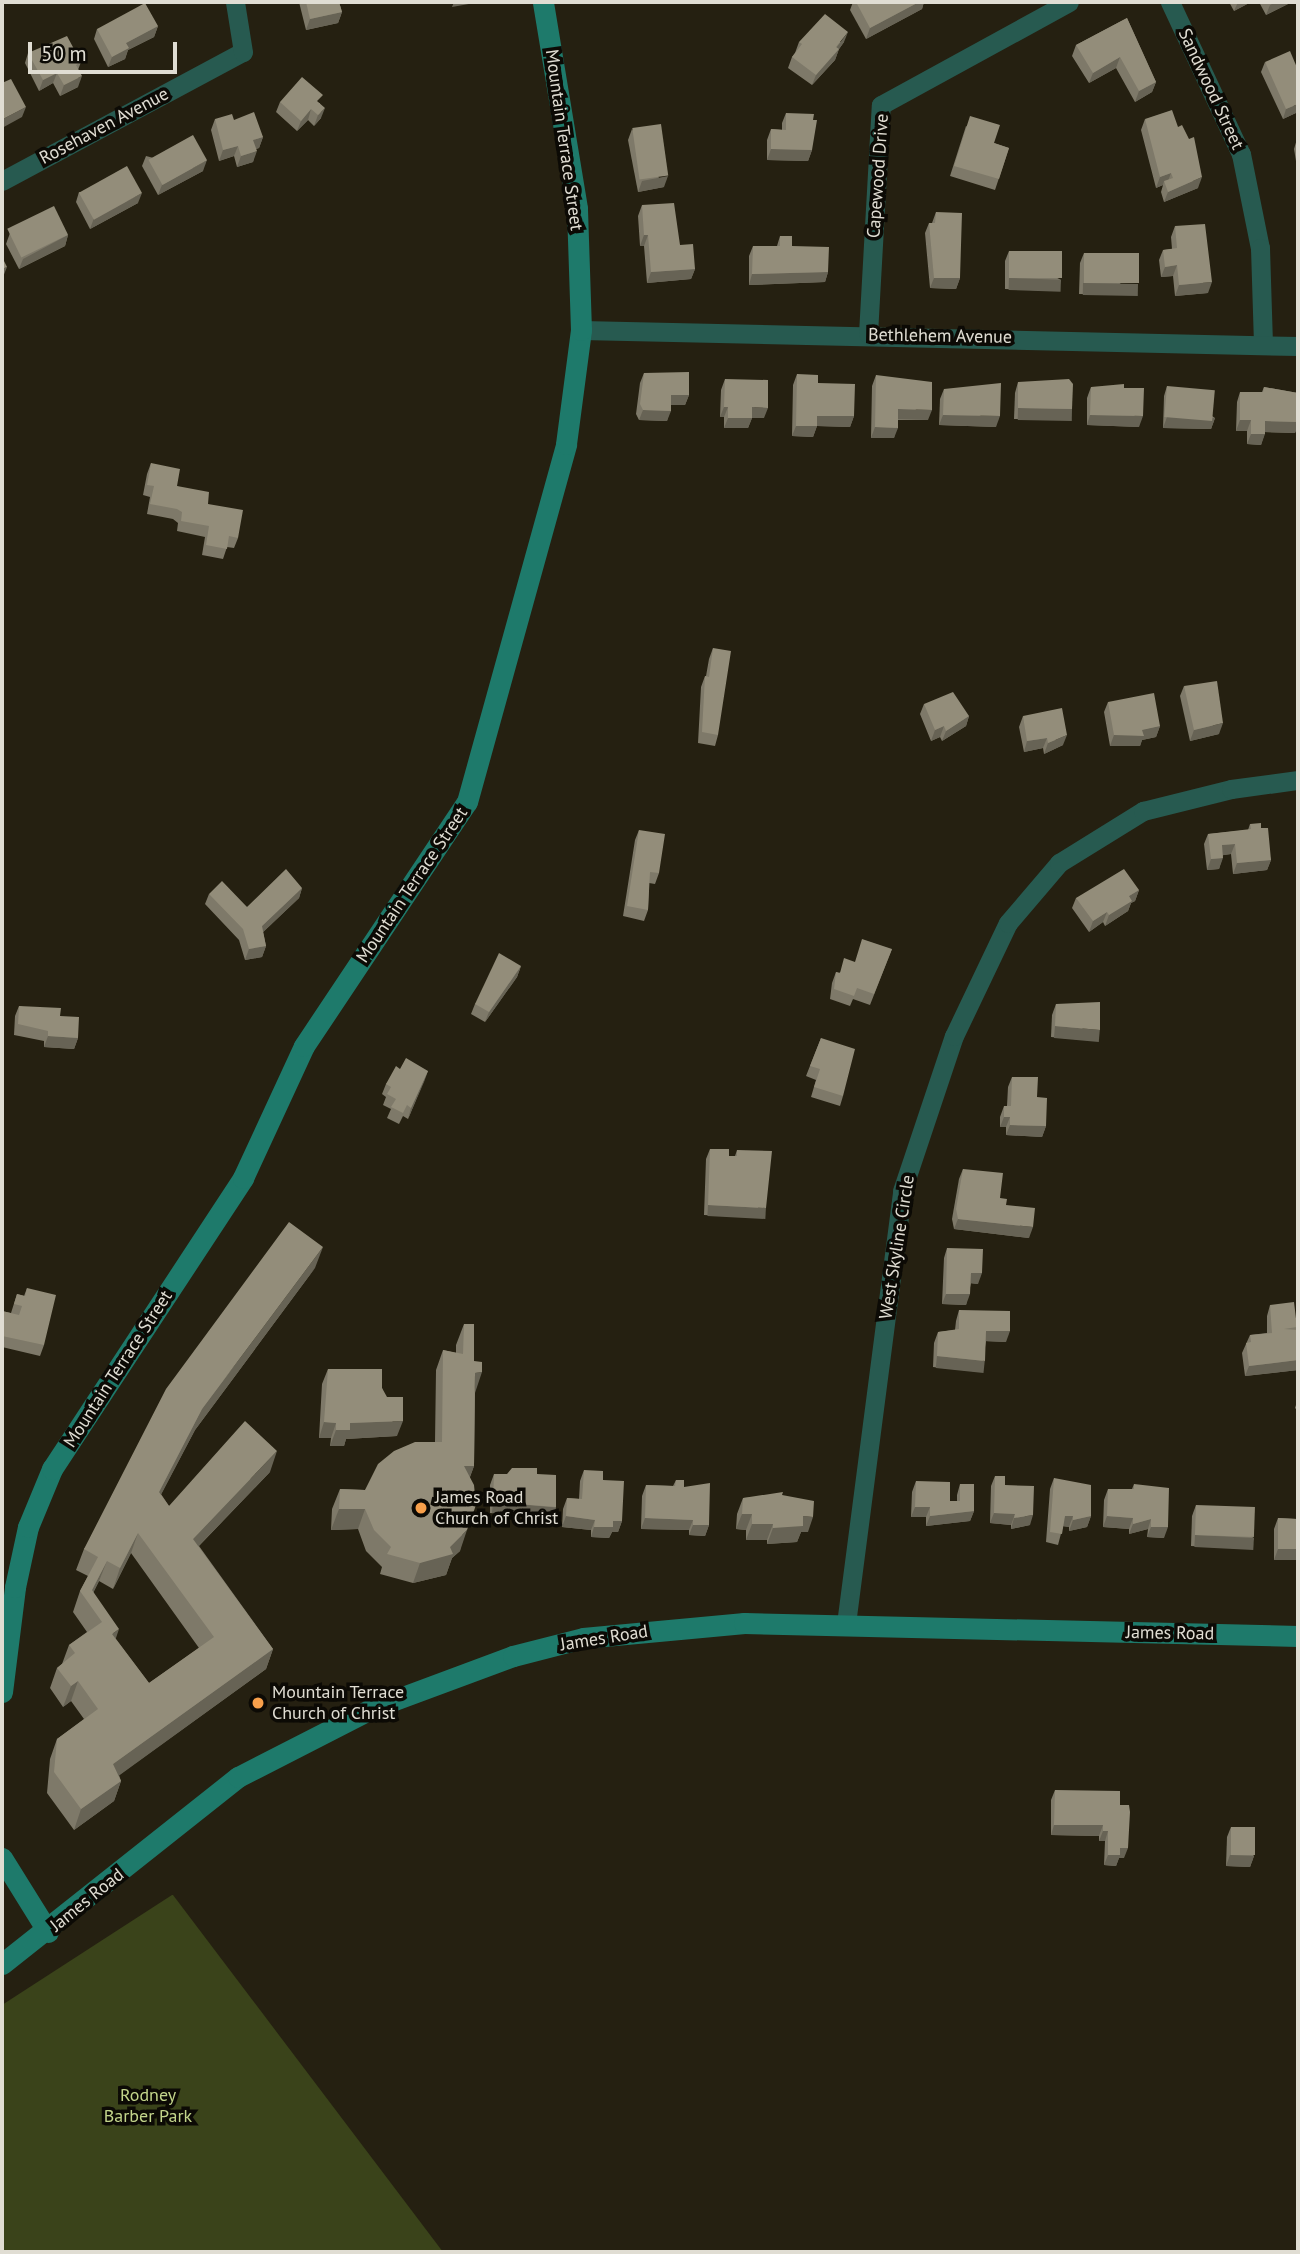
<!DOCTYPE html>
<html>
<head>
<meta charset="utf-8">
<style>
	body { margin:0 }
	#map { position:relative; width:1300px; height:2254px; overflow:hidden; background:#252011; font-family:"PT Sans",sans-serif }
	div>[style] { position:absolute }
	.green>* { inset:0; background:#3a431a }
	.street>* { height:19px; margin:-9.5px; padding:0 9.5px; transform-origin:9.5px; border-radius:9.5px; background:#275a50 }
	.secondary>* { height:21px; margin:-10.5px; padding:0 10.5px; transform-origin:10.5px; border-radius:10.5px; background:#1e7a6b }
	.wall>* { inset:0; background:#7e7969 }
	.shaded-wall>* { inset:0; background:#676355; transform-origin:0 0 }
	.building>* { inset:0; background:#938d7a; transform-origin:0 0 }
	.dots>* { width:19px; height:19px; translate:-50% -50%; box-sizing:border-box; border:4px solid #0c0a05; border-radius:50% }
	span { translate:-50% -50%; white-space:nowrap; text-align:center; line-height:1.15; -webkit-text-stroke:7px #0c0a05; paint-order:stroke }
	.street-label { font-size:18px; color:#e0ddd3 }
	.poi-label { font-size:18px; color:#e0ddd3 }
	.left { translate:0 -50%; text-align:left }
	.park-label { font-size:18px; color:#c3d58b }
	.frame { position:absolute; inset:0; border:4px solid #e0ddd3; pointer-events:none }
	.scale { position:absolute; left:28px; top:42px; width:149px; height:32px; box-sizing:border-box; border:4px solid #e0ddd3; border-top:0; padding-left:9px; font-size:21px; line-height:24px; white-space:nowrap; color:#e0ddd3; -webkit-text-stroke:5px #0c0a05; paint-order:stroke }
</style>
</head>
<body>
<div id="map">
	<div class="green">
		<div style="clip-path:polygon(172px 1895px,173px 1895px,443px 2252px,2px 2252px,2px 2005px)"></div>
	</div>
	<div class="street">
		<div style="left:1170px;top:2px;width:168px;rotate:65deg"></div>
		<div style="left:1241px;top:154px;width:96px;rotate:78.6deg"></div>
		<div style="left:1260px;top:248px;width:96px;rotate:88.2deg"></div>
		<div style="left:2px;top:181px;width:273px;rotate:-28.2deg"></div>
		<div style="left:243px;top:52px;width:51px;rotate:-99.1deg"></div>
		<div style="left:581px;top:330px;width:717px;rotate:1.28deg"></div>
		<div style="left:868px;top:334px;width:229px;rotate:-86.8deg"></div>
		<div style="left:881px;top:105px;width:214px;rotate:-28.7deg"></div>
		<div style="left:846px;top:1624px;width:437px;rotate:-82.6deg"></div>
		<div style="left:902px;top:1191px;width:163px;rotate:-71.5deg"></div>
		<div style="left:954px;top:1036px;width:125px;rotate:-64.5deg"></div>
		<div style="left:1008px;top:923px;width:79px;rotate:-49.6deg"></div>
		<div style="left:1059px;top:863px;width:99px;rotate:-31.8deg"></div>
		<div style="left:1143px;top:811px;width:91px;rotate:-14deg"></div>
		<div style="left:1231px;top:789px;width:68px;rotate:-7.7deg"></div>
	</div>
	<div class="secondary">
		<div style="left:2px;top:1692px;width:106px;rotate:-82.9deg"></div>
		<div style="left:15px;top:1587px;width:61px;rotate:-77.8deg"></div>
		<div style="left:28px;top:1527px;width:63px;rotate:-67.5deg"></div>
		<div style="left:52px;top:1469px;width:348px;rotate:-56.7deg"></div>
		<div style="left:243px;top:1178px;width:145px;rotate:-65.2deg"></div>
		<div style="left:304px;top:1046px;width:293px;rotate:-56.3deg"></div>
		<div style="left:467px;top:802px;width:371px;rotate:-74.5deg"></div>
		<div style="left:566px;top:444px;width:115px;rotate:-82.5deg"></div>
		<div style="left:581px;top:330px;width:122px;rotate:-91.9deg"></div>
		<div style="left:577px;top:208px;width:209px;rotate:-99.4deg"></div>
		<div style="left:2px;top:1858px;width:87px;rotate:58.1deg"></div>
		<div style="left:2px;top:1964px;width:301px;rotate:-38.4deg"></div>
		<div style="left:238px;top:1777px;width:152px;rotate:-27.1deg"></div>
		<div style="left:373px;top:1708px;width:149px;rotate:-20.4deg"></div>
		<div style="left:513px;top:1656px;width:72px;rotate:-14.4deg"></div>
		<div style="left:583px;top:1638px;width:162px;rotate:-5.3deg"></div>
		<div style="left:744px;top:1623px;width:554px;rotate:1.34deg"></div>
	</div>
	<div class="wall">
		<div style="clip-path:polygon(299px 2px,339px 2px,342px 12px,338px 23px,306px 30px)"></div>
		<div style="clip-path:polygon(853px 2px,924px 2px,922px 9px,866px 39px,850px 10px)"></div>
		<div style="clip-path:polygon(1229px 2px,1251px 2px,1234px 11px)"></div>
		<div style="clip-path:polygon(1259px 2px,1292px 2px,1266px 15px)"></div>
		<div style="clip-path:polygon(1127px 18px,1156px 82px,1152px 92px,1135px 102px,1116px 68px,1089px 83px,1072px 56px,1076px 45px)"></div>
		<div style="clip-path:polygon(158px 26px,154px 37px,128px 50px,125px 59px,108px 67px,94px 39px,97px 29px)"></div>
		<div style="clip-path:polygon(799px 42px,844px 42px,839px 49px,835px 60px,812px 85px,788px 68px,792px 57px,795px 53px)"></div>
		<div style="clip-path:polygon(28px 53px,81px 62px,78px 70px,78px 87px,60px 96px,53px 83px,39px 91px,25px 63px)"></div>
		<div style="clip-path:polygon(1265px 62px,1298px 112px,1283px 119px,1261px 72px)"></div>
		<div style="clip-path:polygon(280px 102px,320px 103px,321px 118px,314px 126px,308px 120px,297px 131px,276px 112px)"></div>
		<div style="clip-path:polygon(786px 113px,812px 150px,808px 161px,767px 160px,767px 140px,771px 129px,782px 130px,782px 123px)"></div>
		<div style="clip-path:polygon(215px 119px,234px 120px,263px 137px,259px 148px,256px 149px,253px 162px,237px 167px,234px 156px,219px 161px,211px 130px)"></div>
		<div style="clip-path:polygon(1145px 119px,1198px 188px,1164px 202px,1161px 192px,1163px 185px,1156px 188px,1141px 130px)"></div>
		<div style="clip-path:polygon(966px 126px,994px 143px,1009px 148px,995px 190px,950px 176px)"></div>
		<div style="clip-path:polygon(632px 129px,664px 187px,638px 192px,628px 140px)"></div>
		<div style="clip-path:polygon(1297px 139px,1298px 139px,1298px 173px,1294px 149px)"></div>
		<div style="clip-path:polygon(146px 156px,203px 171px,158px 195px,142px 166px)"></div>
		<div style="clip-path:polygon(79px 192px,138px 203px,90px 229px,76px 202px)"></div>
		<div style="clip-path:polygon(642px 205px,680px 245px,695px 269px,691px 279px,647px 283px,644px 246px,640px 246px,638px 216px)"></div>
		<div style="clip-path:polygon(936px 212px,960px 278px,956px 289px,930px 288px,925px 233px,929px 223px,932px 223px)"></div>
		<div style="clip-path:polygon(1175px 226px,1208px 293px,1175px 296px,1173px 276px,1161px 277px,1159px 260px,1163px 250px,1172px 249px,1171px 237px)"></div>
		<div style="clip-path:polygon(10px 233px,68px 235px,65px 246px,19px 269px,6px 244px)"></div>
		<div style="clip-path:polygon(780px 236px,792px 246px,828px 272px,825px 282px,749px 285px,749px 256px,753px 246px,777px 246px)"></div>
		<div style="clip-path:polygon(1009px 251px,1061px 280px,1057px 291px,1005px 289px,1005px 261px)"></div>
		<div style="clip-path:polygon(1084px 253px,1134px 295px,1079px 294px,1080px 263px)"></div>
		<div style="clip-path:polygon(644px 373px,689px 395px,685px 405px,671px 405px,667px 421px,639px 420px,636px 414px,640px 383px)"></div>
		<div style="clip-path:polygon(797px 374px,818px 383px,854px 416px,850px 427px,817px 426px,813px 437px,792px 436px,793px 385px)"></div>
		<div style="clip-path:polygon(876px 375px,928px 420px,898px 420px,894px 438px,871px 438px,872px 386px)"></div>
		<div style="clip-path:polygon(725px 379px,764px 418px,752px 418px,748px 428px,724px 428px,724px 417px,720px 417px,721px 390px)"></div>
		<div style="clip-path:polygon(1018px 382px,1072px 409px,1069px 420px,1014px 419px,1015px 393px)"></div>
		<div style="clip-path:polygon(1167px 386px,1215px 418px,1211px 429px,1163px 428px,1164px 396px)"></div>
		<div style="clip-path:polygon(1091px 387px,1124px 388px,1139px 427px,1087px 425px,1087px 398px)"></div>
		<div style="clip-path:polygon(1264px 387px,1298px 393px,1298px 425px,1295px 433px,1265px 432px,1261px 445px,1247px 444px,1247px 431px,1236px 431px,1237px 402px,1240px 392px,1262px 392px)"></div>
		<div style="clip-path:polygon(944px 389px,996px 427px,939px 425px,940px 399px)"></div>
		<div style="clip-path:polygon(151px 463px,177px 486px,208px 504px,238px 538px,234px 548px,227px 547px,223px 559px,202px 555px,205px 537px,177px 531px,178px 523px,173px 519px,147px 514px,150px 497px,143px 495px,147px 474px)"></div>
		<div style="clip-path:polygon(713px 648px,718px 735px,715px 746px,698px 743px,701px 687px,705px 676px,706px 676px,709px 659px)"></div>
		<div style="clip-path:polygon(1184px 686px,1219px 734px,1190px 741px,1180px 696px)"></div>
		<div style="clip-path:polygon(1108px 702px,1160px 726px,1156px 737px,1142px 740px,1140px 746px,1110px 746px,1104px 712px)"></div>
		<div style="clip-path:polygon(924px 704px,969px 716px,966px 726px,942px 741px,940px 737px,931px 741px,920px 714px)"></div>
		<div style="clip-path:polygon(1023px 716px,1063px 745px,1044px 754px,1043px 748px,1024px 752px,1019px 727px)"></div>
		<div style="clip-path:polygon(1250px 824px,1261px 828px,1271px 860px,1267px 870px,1233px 874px,1231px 854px,1223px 855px,1219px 869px,1207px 870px,1204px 844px,1208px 834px,1248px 830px)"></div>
		<div style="clip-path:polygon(639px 830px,659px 873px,655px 884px,649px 883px,648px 910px,644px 921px,623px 916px,635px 840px)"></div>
		<div style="clip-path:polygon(302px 888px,299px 898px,263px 932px,266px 946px,262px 957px,245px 960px,239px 940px,205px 904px,209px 894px,247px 907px)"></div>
		<div style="clip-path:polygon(1139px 890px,1135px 901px,1131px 903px,1128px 911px,1105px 926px,1103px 922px,1089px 932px,1072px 908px,1076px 898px)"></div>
		<div style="clip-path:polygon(892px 949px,870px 1005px,853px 999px,850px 1006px,830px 999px,832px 983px,836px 972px,839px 973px,855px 962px)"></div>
		<div style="clip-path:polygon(521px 966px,517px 977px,485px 1022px,471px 1014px,475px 1004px)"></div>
		<div style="clip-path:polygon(1056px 1004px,1096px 1041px,1051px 1037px,1052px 1015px)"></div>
		<div style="clip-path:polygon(19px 1006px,60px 1016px,78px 1038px,74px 1049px,44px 1047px,44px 1041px,14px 1035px,15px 1016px)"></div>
		<div style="clip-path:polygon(821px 1038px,843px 1096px,840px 1106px,811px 1097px,816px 1080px,806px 1076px)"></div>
		<div style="clip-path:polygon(400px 1069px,428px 1071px,408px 1119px,403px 1116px,399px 1124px,387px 1118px,391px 1109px,383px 1105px,386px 1097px,382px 1094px,386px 1084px)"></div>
		<div style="clip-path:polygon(1012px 1077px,1037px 1097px,1046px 1126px,1042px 1137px,1006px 1135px,1006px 1127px,1000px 1127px,1000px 1117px,1004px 1106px,1007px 1106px,1008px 1087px)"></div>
		<div style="clip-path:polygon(710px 1149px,729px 1156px,735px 1156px,737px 1150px,762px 1218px,704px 1215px,706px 1159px)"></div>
		<div style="clip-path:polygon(963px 1169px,1000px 1198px,1029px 1238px,954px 1229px,952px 1219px,959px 1179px)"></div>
		<div style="clip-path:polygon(947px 1248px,978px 1284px,971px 1283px,966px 1305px,942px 1304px,944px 1258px)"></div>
		<div style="clip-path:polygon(evenodd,315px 1268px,195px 1430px,161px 1494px,169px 1506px,270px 1472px,199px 1546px,273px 1649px,266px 1669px,119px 1775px,121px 1781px,114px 1801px,74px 1830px,47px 1793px,50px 1759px,57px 1739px,84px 1719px,71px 1701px,63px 1707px,50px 1688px,57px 1668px,62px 1664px,69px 1645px,87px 1632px,73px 1612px,80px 1591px,88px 1576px,76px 1570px,84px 1549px,315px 1268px,131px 1553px,199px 1648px,149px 1683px,116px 1639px,93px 1593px,99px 1581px,113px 1589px,131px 1553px)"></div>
		<div style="clip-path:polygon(27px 1288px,44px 1345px,40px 1356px,2px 1347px,2px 1311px,11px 1313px,17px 1294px,24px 1296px)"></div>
		<div style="clip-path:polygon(1270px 1305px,1297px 1327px,1296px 1330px,1298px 1330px,1298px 1370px,1245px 1376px,1242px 1353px,1250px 1335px,1267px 1333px,1267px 1316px)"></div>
		<div style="clip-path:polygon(959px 1310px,1006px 1342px,986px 1341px,981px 1372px,933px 1367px,934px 1343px,938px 1332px,955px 1330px,956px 1321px)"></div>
		<div style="clip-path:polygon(464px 1324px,475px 1393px,474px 1466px,470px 1477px,460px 1551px,452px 1558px,446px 1575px,413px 1583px,380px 1574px,382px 1567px,366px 1551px,358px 1529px,331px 1530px,332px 1509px,340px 1489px,365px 1490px,435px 1442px,436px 1370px,443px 1350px,456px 1353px,456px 1345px)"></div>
		<div style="clip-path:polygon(328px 1369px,382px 1388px,397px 1436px,346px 1439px,344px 1446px,330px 1446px,331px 1438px,319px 1438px,322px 1384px)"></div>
		<div style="clip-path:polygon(1298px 1399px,1298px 1411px,1295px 1408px)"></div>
		<div style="clip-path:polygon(584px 1470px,603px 1480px,622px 1521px,618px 1532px,612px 1532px,609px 1538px,591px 1537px,591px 1530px,562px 1527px,563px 1509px,567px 1498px,579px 1499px,580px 1481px)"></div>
		<div style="clip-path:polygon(494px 1474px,537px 1474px,556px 1507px,552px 1518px,490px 1513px,490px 1485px)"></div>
		<div style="clip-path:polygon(995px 1476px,1005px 1485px,1030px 1525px,1011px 1529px,1011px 1525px,990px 1523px,991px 1486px)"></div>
		<div style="clip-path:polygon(1054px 1478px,1091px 1516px,1087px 1527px,1069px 1531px,1069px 1527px,1063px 1526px,1058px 1545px,1046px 1542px,1050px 1489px)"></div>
		<div style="clip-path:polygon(676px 1480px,684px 1487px,709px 1525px,705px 1536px,689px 1535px,689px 1530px,641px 1529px,642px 1496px,646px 1485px,673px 1486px)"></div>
		<div style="clip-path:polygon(916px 1481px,950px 1501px,957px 1501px,957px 1495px,960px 1484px,974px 1511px,970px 1521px,926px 1526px,926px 1517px,911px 1517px,912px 1492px)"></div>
		<div style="clip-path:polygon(1134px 1484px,1164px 1538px,1147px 1537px,1148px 1529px,1129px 1534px,1129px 1529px,1103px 1527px,1104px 1500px,1108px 1489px,1132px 1489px)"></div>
		<div style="clip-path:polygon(782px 1495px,808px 1532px,801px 1532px,797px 1542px,767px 1544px,767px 1540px,746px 1540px,746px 1530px,736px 1529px,737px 1514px,743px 1498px)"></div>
		<div style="clip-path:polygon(1196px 1505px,1254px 1538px,1250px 1549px,1191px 1546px,1192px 1516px)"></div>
		<div style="clip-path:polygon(1298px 1514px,1298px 1560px,1274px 1560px,1274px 1529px,1278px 1518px,1296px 1519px)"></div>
		<div style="clip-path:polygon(1055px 1790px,1120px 1805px,1124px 1858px,1119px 1858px,1116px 1866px,1104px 1865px,1105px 1841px,1099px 1841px,1099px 1836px,1051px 1835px,1051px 1800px)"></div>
		<div style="clip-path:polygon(1231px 1827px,1254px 1856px,1250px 1867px,1226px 1866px,1227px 1837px)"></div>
	</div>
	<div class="shaded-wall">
		<div style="clip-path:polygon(454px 2px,480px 2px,452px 7px)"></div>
		<div style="clip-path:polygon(919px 2px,924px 2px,922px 9px,866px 39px,870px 28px)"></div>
		<div style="clip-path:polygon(1238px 2px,1251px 2px,1234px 11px)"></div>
		<div style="clip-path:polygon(1276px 2px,1292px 2px,1266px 15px,1270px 5px)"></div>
		<div style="clip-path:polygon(342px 12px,338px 23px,306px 30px,310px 19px)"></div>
		<div style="clip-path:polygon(158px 26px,154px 37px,128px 50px,125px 59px,108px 67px,112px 57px,126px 43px)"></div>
		<div style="clip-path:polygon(848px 32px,844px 42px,837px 52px,839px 49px,835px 60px,812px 85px,816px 75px)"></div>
		<div style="clip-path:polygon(1120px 57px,1116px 68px,1089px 83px,1093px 73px)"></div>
		<div style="clip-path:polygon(57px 73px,53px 83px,39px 91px,43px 80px)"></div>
		<div style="clip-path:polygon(82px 76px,78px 87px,60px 96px,64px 85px)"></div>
		<div style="clip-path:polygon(1156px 82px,1152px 92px,1135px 102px,1139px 91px)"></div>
		<div style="clip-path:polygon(1298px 104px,1298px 112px,1283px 119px,1286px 109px)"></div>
		<div style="clip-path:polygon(26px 107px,22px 117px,2px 128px,3px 119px)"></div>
		<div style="clip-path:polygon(325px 108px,321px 118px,314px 126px,318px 115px)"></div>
		<div style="clip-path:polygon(311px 109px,308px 120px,297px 131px,301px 121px)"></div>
		<div style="clip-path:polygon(263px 137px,259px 148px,249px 151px,253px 140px)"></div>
		<div style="clip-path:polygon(238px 146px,234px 156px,219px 161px,223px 150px)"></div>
		<div style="clip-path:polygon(771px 149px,812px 150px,808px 161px,767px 160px)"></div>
		<div style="clip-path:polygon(257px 151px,253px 162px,237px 167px,241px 156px)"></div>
		<div style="clip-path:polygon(207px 160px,203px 171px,158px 195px,162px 185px)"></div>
		<div style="clip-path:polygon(1171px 173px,1167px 184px,1164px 181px,1163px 185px,1156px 188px,1160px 177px)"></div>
		<div style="clip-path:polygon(668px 176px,664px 187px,638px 192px,642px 181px)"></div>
		<div style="clip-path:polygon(1202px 177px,1198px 188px,1164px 202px,1168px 192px)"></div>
		<div style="clip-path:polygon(142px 193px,138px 203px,90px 229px,94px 218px)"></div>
		<div style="clip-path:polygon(68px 235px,65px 246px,19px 269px,23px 259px)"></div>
		<div style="clip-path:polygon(644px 235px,648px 235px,644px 246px,640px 246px)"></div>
		<div style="clip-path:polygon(1177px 265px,1173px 276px,1161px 277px,1165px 267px)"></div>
		<div style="clip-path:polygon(7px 267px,3px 277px,2px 278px,2px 269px)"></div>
		<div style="clip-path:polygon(695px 269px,691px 279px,647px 283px,651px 272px)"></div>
		<div style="clip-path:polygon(828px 272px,825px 282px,749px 285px,752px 274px)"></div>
		<div style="clip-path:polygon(934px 278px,960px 278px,956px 289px,930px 288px)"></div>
		<div style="left:1009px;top:278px;width:52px;height:12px;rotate:2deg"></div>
		<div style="clip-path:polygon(1212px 282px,1208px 293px,1175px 296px,1179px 285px)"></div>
		<div style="left:1083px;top:283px;width:55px;height:12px;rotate:1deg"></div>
		<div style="clip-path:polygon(671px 395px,689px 395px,685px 405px,668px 405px)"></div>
		<div style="clip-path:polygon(724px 407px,728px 407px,724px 417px,720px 417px)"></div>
		<div style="clip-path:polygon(752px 407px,768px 408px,764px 418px,752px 418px,748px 428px,724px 428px,728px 418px)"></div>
		<div style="left:1018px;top:408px;width:54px;height:12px;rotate:1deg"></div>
		<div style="clip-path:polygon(898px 409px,932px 410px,928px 420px,894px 419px)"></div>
		<div style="clip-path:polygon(643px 410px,671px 411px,667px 421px,639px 420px)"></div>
		<div style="clip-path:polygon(943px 415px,1000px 416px,996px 427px,939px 425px)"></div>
		<div style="clip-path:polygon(1090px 415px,1143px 416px,1139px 427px,1087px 425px)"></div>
		<div style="clip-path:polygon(817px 416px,854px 416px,850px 427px,817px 426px,813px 437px,792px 436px,796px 426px)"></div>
		<div style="clip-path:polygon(1167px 417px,1215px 418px,1211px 429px,1163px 428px)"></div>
		<div style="clip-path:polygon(1240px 420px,1251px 420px,1247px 431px,1236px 431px)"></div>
		<div style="clip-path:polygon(1265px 421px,1298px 422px,1298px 425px,1295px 433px,1261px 432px)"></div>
		<div style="clip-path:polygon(875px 427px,898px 428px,894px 438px,871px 438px)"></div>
		<div style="clip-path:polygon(1251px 434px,1265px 434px,1261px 445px,1247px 444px)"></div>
		<div style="clip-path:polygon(969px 716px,966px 726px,942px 741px,946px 731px)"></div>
		<div style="clip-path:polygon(1223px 723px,1219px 734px,1190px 741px,1194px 730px)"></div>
		<div style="clip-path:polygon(944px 726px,940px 737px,931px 741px,935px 730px)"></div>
		<div style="clip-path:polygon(1160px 726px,1156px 737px,1142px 740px,1140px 746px,1110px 746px,1114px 735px)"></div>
		<div style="clip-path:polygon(1067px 735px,1063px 745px,1044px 754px,1048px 743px)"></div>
		<div style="clip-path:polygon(1047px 738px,1043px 748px,1024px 752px,1027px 741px)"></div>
		<div style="clip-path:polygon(1235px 844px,1231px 854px,1218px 856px,1222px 845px)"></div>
		<div style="clip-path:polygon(1223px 858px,1219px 869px,1207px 870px,1211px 859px)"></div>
		<div style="clip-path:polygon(1271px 860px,1267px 870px,1233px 874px,1237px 863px)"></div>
		<div style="clip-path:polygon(302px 888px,299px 898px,258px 937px,262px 926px)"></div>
		<div style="clip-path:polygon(1139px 890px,1135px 901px,1131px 903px,1128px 911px,1105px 926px,1109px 915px,1129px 896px)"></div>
		<div style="clip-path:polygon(1107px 912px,1103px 922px,1089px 932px,1093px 921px)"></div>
		<div style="clip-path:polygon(266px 946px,262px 957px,245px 960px,249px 949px)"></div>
		<div style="clip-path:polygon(521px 966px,517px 977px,485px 1022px,489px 1012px)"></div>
		<div style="left:1055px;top:1026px;width:45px;height:12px;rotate:5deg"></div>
		<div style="clip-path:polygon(48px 1036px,78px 1038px,74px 1049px,44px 1047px)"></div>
		<div style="clip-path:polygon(428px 1071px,424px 1082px,408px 1119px,411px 1108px)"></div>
		<div style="clip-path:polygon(1004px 1117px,1010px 1117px,1006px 1127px,1000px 1127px)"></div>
		<div style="clip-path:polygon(1010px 1125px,1046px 1126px,1042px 1137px,1006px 1135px)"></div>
		<div style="left:708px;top:1205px;width:58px;height:11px;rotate:3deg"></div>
		<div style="clip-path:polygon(958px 1219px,1033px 1227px,1029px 1238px,954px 1229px)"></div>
		<div style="clip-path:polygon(323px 1247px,315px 1268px,195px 1430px,152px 1512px,159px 1492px,202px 1409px)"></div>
		<div style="clip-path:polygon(971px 1273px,982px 1273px,978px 1284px,967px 1283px)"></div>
		<div style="clip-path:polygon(946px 1294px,970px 1294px,966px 1305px,942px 1304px)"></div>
		<div style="clip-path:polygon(986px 1331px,1010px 1331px,1006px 1342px,982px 1341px)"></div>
		<div style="left:937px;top:1356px;width:48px;height:12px;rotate:6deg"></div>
		<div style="clip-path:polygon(1298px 1360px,1298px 1370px,1245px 1376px,1249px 1366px)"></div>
		<div style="clip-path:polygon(482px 1372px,475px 1393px,475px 1373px)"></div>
		<div style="clip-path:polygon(403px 1421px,397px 1436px,346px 1439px,344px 1446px,330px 1446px,336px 1430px,350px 1423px)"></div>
		<div style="clip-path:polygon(324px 1422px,336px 1423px,331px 1438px,319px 1438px)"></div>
		<div style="clip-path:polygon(277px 1451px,270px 1472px,186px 1559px,193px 1539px)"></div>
		<div style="clip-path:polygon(464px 1466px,474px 1466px,466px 1487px)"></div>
		<div style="left:493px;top:1502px;width:63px;height:11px;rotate:5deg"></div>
		<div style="clip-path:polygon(915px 1507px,930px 1507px,926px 1517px,911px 1517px)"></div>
		<div style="clip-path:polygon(339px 1509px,365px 1509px,358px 1529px,331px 1530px)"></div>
		<div style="clip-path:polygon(974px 1511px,970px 1521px,926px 1526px,930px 1516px)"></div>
		<div style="clip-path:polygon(994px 1513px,1015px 1514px,1011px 1525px,990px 1523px)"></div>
		<div style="clip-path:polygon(742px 1514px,752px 1514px,746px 1530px,736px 1529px)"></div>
		<div style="clip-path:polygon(1033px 1515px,1030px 1525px,1011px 1529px,1014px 1518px)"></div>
		<div style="clip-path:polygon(566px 1516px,595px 1520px,591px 1530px,562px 1527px)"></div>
		<div style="clip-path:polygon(803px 1516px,813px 1517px,808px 1532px,801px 1532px,797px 1542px,767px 1544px,773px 1528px)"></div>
		<div style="clip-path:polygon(1065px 1516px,1073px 1516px,1069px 1527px,1061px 1526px)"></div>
		<div style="clip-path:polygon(1091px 1516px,1087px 1527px,1069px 1531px,1073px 1520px)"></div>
		<div style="clip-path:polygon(1107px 1516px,1133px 1518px,1129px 1529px,1103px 1527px)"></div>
		<div style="clip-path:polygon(645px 1518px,693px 1520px,689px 1530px,641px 1529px)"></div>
		<div style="clip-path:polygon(1151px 1519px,1148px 1529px,1129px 1534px,1133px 1524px)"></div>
		<div style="clip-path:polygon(613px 1521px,622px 1521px,618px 1532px,612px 1532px,609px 1538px,591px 1537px,594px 1527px)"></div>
		<div style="clip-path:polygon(752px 1524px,773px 1524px,767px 1540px,746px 1540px)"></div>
		<div style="clip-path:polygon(693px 1525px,709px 1525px,705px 1536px,689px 1535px)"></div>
		<div style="clip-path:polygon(1151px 1527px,1168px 1527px,1164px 1538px,1147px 1537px)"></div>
		<div style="clip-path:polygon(467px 1530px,460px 1551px,452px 1558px,446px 1575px,413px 1583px,420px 1563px,450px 1547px)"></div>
		<div style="clip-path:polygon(138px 1533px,131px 1553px,113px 1589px,120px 1568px)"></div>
		<div style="left:1195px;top:1535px;width:59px;height:12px;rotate:3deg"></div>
		<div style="clip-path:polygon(1278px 1549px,1298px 1549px,1298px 1560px,1274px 1560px)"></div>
		<div style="clip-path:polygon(107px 1561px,99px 1581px,88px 1603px,92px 1590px)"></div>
		<div style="clip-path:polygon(119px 1629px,112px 1650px,112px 1634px)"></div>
		<div style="clip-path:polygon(273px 1649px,266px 1669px,106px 1785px,113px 1764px)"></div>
		<div style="clip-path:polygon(78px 1681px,71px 1701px,63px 1707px,71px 1686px)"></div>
		<div style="clip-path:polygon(121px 1781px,114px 1801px,74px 1830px,81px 1809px)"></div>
		<div style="clip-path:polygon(1054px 1825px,1103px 1825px,1099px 1836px,1051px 1835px)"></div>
		<div style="clip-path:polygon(1103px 1831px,1108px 1831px,1105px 1841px,1099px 1841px)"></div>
		<div style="clip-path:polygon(1120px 1848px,1128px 1848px,1124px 1858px,1119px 1858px,1116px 1866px,1104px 1865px,1108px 1855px)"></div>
		<div style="clip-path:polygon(1230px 1855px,1254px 1856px,1250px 1867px,1226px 1866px)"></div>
	</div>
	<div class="building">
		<div style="clip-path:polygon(306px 2px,339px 2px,342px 12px,310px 19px)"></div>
		<div style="clip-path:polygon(856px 2px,919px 2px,870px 28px)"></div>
		<div style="clip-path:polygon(145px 3px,158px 26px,126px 43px,129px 48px,112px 57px,97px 29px)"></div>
		<div style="clip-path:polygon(825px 14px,848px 32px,836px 47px,839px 49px,816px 75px,792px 57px,802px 44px,799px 42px)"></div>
		<div style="clip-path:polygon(1127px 18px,1156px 82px,1139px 91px,1120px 57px,1093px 73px,1076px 45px)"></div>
		<div style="clip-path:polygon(67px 36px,81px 62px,76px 65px,82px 76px,64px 85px,57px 73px,43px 80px,28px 53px)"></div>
		<div style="clip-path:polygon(1290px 51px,1298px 70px,1298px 104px,1286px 109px,1265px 62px)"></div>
		<div style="clip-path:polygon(302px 77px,323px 95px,317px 101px,325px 108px,318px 115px,311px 109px,301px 121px,280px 102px)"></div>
		<div style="clip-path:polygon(11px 79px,26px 107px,3px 119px,2px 116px,2px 83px)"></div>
		<div style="clip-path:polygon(1172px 110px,1178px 127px,1182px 125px,1189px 139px,1194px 137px,1202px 177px,1168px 192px,1164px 181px,1173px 178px,1171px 173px,1160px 177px,1145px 119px)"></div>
		<div style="clip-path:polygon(254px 112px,263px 137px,253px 140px,257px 151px,241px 156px,238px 146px,223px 150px,215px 119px,232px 114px,234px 120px)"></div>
		<div style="clip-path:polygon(786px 113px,814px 114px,813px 120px,817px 120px,812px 150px,771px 149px,771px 129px,786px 130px)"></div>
		<div style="clip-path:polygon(970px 116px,1000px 125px,994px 143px,1009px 148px,999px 179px,954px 166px)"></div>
		<div style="left:661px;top:124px;width:52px;height:29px;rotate:82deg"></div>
		<div style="left:193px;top:135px;width:29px;height:51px;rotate:61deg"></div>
		<div style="left:127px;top:166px;width:31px;height:55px;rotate:61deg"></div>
		<div style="clip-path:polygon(674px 203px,680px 245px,693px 244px,695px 269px,651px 272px,648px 235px,644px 235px,642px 205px)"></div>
		<div style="left:54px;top:206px;width:32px;height:52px;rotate:64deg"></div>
		<div style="clip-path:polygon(936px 212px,962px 213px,960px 278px,934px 278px,929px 223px,935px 223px)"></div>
		<div style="clip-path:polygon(1205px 224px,1212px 282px,1179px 285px,1177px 265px,1165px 267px,1163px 250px,1177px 248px,1175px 226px)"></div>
		<div style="clip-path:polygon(780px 236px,792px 236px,792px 246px,829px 247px,828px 272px,752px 274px,753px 246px,780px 246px)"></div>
		<div style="left:1009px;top:251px;width:53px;height:27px"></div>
		<div style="left:1084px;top:253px;width:55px;height:30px"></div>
		<div style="clip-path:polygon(2px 257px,7px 267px,2px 269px)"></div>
		<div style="clip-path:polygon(689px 372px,689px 395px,671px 395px,671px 411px,643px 410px,640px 404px,644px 373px)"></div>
		<div style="clip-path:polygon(797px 374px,818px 375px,818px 383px,855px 384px,854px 416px,817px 416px,817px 426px,796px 426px)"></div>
		<div style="clip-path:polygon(876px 375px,932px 382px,932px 410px,898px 409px,898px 428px,875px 427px)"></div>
		<div style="clip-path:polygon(725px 379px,768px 380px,768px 408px,752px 407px,752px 418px,728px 418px,728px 407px,724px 407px)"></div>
		<div style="clip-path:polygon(1069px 379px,1073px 384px,1072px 409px,1018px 408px,1018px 382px)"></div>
		<div style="clip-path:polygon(1001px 383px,1000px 416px,943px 415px,944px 389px)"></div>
		<div style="clip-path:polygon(1124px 384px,1124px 388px,1144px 388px,1143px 416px,1090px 415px,1091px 387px)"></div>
		<div style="left:1167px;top:386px;width:48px;height:31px;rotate:5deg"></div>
		<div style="clip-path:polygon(1264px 387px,1298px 393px,1298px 422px,1265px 421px,1265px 434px,1251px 434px,1251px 420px,1240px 420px,1240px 392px,1263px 392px)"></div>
		<div style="clip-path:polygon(151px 463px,180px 469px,177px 486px,209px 492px,208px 504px,243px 510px,238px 538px,229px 536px,227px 549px,206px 545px,209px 526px,181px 521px,182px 512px,177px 509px,150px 504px,154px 486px,147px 485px)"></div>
		<div style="clip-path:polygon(713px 648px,731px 651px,718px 735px,702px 732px,705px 676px,709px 677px)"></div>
		<div style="clip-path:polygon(1217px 681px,1223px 723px,1194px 730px,1184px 686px)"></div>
		<div style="clip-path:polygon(953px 692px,969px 716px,946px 731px,944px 726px,935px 730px,924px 704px)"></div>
		<div style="clip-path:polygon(1154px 693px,1160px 726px,1142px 730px,1144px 736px,1114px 735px,1108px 702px)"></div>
		<div style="clip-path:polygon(1062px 708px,1067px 735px,1048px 743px,1047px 738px,1027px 741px,1023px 716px)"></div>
		<div style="clip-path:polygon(1261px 823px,1261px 828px,1268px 828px,1271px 860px,1237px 863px,1235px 844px,1222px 845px,1223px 858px,1211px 859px,1208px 834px,1251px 829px,1250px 824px)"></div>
		<div style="clip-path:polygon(639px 830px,665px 834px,659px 873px,650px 872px,648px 910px,627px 906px)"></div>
		<div style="clip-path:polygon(286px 869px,302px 888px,262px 926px,266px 946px,249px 949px,243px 929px,209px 894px,222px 881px,247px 907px)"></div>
		<div style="clip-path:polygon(1124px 869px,1139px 890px,1129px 896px,1132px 901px,1109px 915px,1107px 912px,1093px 921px,1076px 898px)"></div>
		<div style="clip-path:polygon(862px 939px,892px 949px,874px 994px,857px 988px,854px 996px,834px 989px,836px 972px,840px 973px,844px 958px,855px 962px)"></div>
		<div style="clip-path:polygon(499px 953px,521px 966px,489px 1012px,475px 1004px)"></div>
		<div style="clip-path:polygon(1100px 1002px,1100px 1030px,1055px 1026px,1056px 1004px)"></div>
		<div style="clip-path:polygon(19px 1006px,61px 1008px,60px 1016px,79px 1017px,78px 1038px,48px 1036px,48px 1031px,18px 1024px)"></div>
		<div style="clip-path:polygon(821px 1038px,855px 1049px,843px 1096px,814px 1087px,820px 1069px,810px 1066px)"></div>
		<div style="clip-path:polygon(406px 1058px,428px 1071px,411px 1108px,407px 1105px,403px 1113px,391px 1107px,396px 1099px,387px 1094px,391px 1087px,386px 1084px,396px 1066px,400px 1069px)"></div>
		<div style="clip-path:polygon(1012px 1077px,1038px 1077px,1037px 1097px,1047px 1098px,1046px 1126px,1010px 1125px,1010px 1117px,1004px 1117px,1004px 1106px,1011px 1106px)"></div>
		<div style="clip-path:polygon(710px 1149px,729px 1149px,729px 1156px,737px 1156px,737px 1150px,772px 1151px,766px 1208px,708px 1205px)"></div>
		<div style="clip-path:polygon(963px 1169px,1003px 1173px,1000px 1198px,1007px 1199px,1006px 1205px,1035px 1208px,1033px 1227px,958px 1219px,956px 1209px)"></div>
		<div style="clip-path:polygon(evenodd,289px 1222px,323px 1247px,202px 1409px,159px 1492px,169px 1506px,245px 1421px,277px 1451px,193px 1539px,273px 1649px,113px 1764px,121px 1781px,81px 1809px,54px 1772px,57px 1739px,98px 1709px,78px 1681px,71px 1686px,57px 1668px,75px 1653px,69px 1645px,102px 1622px,80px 1591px,98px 1557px,84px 1549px,166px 1389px,289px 1222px,138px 1533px,214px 1637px,149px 1683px,112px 1634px,119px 1629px,92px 1590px,107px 1561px,120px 1568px,138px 1533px)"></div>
		<div style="clip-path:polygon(947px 1248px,983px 1249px,982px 1273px,971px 1273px,970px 1294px,946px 1294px)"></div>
		<div style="clip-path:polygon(27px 1288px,56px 1295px,44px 1345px,2px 1336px,2px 1311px,19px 1315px,22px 1306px,14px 1304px,17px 1294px,25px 1296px)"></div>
		<div style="clip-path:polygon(1294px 1302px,1297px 1327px,1284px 1329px,1298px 1330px,1298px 1360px,1249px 1366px,1246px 1343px,1251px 1342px,1250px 1335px,1272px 1333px,1270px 1305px)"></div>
		<div style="clip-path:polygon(959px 1310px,1010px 1311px,1010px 1331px,986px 1331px,985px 1361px,937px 1356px,938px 1332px,959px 1329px)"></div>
		<div style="clip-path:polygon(464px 1324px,474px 1324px,474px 1361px,482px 1362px,482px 1372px,475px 1373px,474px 1466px,464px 1466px,474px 1485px,476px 1505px,467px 1530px,450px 1547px,453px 1554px,420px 1563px,387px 1554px,391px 1547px,374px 1530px,365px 1509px,339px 1509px,340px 1489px,365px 1490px,378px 1464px,394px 1451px,415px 1442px,442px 1442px,443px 1350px,463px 1354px)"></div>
		<div style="clip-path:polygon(328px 1369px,382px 1369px,382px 1388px,387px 1397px,403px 1397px,403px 1421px,350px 1423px,350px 1430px,336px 1430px,336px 1423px,324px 1422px)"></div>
		<div style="clip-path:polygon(512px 1468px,537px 1468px,537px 1474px,556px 1475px,556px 1507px,493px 1502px,494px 1474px,507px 1474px)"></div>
		<div style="clip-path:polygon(584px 1470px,603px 1471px,603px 1480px,624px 1481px,622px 1521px,613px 1521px,613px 1527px,594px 1527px,595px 1520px,566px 1516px,567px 1498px,582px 1499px)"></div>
		<div style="clip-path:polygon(995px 1476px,1005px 1476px,1005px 1485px,1034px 1486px,1033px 1515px,1014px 1518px,1015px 1514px,994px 1513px)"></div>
		<div style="clip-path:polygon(1054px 1478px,1091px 1485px,1091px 1516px,1073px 1520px,1073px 1516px,1065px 1516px,1062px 1534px,1050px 1532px)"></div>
		<div style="clip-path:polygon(676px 1480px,684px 1480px,684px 1487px,710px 1483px,709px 1525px,693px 1525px,693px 1520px,645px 1518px,646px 1485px,675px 1486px)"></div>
		<div style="clip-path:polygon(916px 1481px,950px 1482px,950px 1501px,960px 1501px,960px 1484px,974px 1484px,974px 1511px,930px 1516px,930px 1507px,915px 1507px)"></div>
		<div style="clip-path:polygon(1134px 1484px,1169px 1488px,1168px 1527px,1151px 1527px,1151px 1519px,1133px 1524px,1133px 1518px,1107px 1516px,1108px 1489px,1134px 1489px)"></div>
		<div style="clip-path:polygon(783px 1492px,782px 1495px,814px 1501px,813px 1517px,803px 1516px,803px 1526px,773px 1528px,773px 1524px,752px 1524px,752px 1514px,742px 1514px,743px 1498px)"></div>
		<div style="left:1196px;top:1505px;width:59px;height:30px;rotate:2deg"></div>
		<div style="clip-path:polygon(1298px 1514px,1298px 1549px,1278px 1549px,1278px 1518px,1298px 1519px)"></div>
		<div style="clip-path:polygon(1055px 1790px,1120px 1791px,1120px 1805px,1129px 1805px,1130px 1812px,1128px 1848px,1120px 1848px,1120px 1855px,1108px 1855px,1108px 1831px,1103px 1831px,1103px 1825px,1054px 1825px)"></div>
		<div style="left:1231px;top:1827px;width:24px;height:28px"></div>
	</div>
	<div class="dots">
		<div style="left:421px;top:1508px;background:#f8a04b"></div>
		<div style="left:258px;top:1703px;background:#f8a04b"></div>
	</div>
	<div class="street-label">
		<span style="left:1211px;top:89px;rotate:65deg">Sandwood Street</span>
		<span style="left:104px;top:126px;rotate:-28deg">Rosehaven Avenue</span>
		<span style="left:564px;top:140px;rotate:82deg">Mountain Terrace Street</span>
		<span style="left:878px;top:176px;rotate:-86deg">Capewood Drive</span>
		<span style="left:940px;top:336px;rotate:1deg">Bethlehem Avenue</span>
		<span style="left:412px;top:885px;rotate:-56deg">Mountain Terrace Street</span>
		<span style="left:897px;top:1247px;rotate:-81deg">West Skyline Circle</span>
		<span style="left:118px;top:1369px;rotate:-57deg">Mountain Terrace Street</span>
		<span style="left:1170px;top:1633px;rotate:1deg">James Road</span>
		<span style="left:604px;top:1638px;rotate:-9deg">James Road</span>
		<span style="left:87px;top:1900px;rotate:-39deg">James Road</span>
	</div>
	<div class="poi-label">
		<span class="left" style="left:435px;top:1508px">James Road<br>Church of Christ</span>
		<span class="left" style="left:272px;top:1703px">Mountain Terrace<br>Church of Christ</span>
	</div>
	<div class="park-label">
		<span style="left:148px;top:2106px">Rodney<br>Barber Park</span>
	</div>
	<div class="frame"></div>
	<div class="scale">50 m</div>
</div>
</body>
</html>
